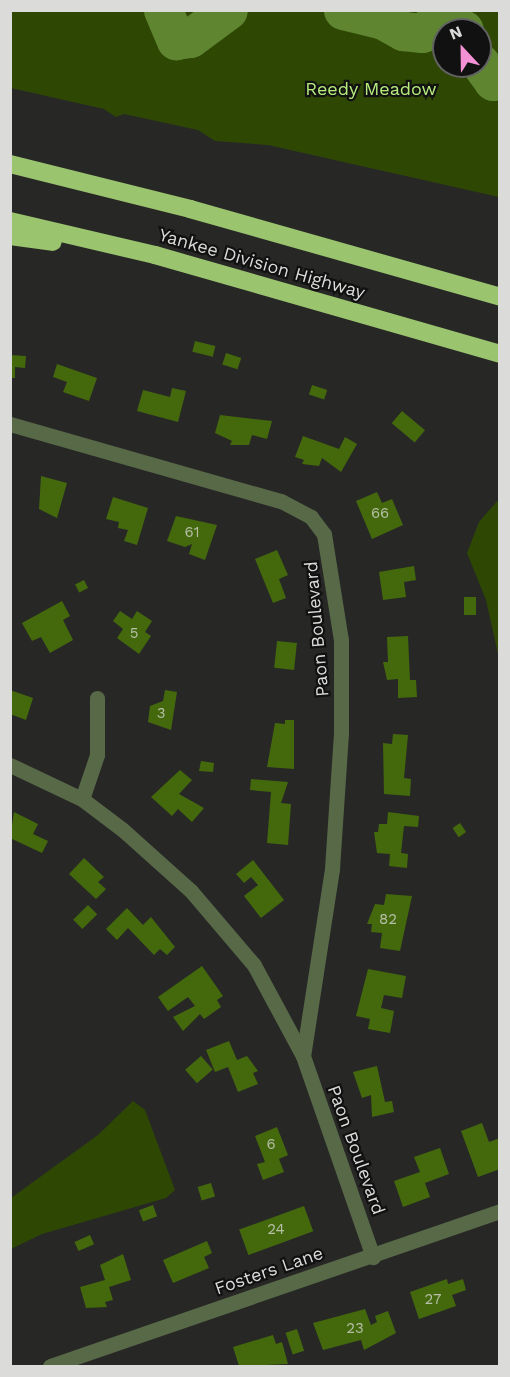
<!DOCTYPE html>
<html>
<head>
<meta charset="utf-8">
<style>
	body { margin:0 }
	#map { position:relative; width:510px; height:1377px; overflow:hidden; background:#272826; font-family:"Work Sans",sans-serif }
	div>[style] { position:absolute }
	.green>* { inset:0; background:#2e4804 }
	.river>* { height:39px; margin:-19.5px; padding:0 19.5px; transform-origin:19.5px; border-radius:19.5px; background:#5f8531 }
	.building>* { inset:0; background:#44680c; transform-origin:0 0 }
	.minor>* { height:15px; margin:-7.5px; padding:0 7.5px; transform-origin:7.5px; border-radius:7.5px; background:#586948 }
	.motorway>* { height:18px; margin:-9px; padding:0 9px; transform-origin:9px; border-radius:9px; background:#9bc46f }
	span { translate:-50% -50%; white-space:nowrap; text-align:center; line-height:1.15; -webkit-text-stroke:4.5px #101110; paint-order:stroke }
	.number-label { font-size:15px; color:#b5bfa6 }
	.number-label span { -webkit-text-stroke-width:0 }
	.park-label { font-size:18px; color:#b7ec7d }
	.street-label { font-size:18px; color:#dbdcda }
	.frame { position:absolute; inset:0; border:12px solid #dbdcda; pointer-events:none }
	.north { position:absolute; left:432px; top:18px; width:60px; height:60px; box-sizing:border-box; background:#101110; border:2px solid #616261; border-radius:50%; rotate:338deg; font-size:16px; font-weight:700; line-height:24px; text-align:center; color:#dbdcda }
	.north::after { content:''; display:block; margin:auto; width:21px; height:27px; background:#f491d4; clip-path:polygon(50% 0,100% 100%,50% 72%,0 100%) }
</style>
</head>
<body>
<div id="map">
	<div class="green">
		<div style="clip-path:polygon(evenodd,11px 10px,499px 11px,499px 197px,268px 145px,215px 141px,198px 130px,124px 114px,116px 117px,104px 109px,11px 88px,11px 10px,444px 30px,480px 30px,480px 66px,444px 66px,444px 30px)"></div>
		<div style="clip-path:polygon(499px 499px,499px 658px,486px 600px,467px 553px,479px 522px)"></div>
		<div style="clip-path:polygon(133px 1101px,145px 1110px,175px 1190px,166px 1198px,42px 1234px,11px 1249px,11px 1198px,98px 1135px)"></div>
	</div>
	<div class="river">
		<div style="left:163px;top:10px;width:33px;rotate:67deg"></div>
		<div style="left:176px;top:40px;width:14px;rotate:-8deg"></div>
		<div style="left:190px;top:38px;width:47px;rotate:-36.4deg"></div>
		<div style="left:343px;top:10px;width:41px;rotate:14deg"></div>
		<div style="left:383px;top:20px;width:23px;rotate:29deg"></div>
		<div style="left:403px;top:31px;width:19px;rotate:6deg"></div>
		<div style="left:422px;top:33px;width:25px;rotate:-40deg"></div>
		<div style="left:441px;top:17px;width:26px;rotate:29deg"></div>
		<div style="left:480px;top:63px;width:22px;rotate:54deg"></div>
		<div style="left:493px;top:81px;width:7px;rotate:-8deg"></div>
	</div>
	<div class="building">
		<div style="left:195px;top:341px;width:21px;height:11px;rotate:14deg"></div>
		<div style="left:226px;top:353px;width:16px;height:12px;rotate:18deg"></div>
		<div style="clip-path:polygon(10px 355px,26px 356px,25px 368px,15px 367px,15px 378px,10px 378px)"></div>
		<div style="clip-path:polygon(57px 364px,97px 378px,89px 401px,63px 392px,67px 382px,53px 377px)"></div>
		<div style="left:312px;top:385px;width:16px;height:10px;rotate:18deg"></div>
		<div style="clip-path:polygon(172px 388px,186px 391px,178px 422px,137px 411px,143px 390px,170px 397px)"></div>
		<div style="left:402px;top:411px;width:30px;height:16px;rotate:40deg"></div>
		<div style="clip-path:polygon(220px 415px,272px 421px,267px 439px,252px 435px,249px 445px,230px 445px,232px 441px,215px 433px)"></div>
		<div style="clip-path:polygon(303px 436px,339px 449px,345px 437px,357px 444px,341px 472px,322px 458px,319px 466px,302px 464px,304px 460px,295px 457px)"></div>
		<div style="clip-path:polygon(41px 476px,67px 483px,57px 518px,39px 509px)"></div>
		<div style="clip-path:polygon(377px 492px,382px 503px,392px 499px,403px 525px,372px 539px,356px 501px)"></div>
		<div style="clip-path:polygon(113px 497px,148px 508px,137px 545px,124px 541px,128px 530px,118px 528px,119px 522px,106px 519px)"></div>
		<div style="clip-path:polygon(176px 516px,217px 525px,205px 560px,189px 554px,192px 544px,185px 547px,167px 541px)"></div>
		<div style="clip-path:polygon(277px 550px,288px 575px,279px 579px,286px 598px,273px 603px,255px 559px)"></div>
		<div style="clip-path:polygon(414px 566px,416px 580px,404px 582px,406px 597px,383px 600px,379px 572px)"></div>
		<div style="left:84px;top:580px;width:9px;height:10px;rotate:63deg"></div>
		<div style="left:464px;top:597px;width:12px;height:18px"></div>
		<div style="clip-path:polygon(62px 601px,70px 616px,63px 620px,73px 640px,50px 653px,41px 637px,32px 641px,22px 623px)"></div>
		<div style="clip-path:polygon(120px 611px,132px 619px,137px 611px,152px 621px,145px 632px,151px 636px,139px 654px,117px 638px,123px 629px,113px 621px)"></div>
		<div style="clip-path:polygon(408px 636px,410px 680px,416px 680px,417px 697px,398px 698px,398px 679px,387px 680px,383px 662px,388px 662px,387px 637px)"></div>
		<div style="left:277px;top:641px;width:20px;height:27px;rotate:6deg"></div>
		<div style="clip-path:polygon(10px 690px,33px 698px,26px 720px,10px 714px)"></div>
		<div style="clip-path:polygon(165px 690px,177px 692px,171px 730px,148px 722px,150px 706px,163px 701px)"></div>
		<div style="clip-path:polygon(285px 720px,294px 720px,294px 769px,267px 767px,275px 723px,285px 724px)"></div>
		<div style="clip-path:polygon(393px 734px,408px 735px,404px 778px,411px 779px,410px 796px,384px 794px,383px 743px,392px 744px)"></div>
		<div style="clip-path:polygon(201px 761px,214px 763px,213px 772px,199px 771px)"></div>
		<div style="clip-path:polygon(180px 770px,192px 780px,179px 794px,204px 808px,192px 822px,178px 809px,172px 816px,151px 797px)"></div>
		<div style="clip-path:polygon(251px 779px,288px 782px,281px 803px,291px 804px,288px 845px,267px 843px,271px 792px,250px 790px)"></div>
		<div style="clip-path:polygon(14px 812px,38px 824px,33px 834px,48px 841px,42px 853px,10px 838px)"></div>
		<div style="clip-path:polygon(388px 812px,419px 816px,418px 827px,404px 826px,401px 853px,408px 854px,407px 868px,389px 866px,390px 854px,377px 853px,374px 832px,378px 832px,379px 824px,387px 824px)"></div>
		<div style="left:460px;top:823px;width:11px;height:9px;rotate:56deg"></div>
		<div style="clip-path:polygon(84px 858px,104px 877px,98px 882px,106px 889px,96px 899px,69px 874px)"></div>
		<div style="clip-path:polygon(253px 860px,284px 900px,261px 918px,244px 896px,258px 885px,251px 877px,244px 883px,236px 874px)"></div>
		<div style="clip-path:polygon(386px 894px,412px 896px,400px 951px,380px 948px,382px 933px,371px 932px,372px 924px,367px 924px,375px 904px,384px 905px)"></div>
		<div style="left:88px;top:905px;width:13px;height:21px;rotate:45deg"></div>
		<div style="clip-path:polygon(127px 908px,143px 925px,151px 917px,175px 947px,167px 955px,160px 949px,154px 955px,128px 928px,117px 940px,106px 929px)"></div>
		<div style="clip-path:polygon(202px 966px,223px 996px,217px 1000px,221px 1007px,204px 1019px,200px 1014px,183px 1031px,173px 1017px,195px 1006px,188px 997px,168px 1011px,158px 997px)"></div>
		<div style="clip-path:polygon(368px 969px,406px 976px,402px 998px,384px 995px,381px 1008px,394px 1011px,390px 1033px,368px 1029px,370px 1019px,356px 1016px)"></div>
		<div style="clip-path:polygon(229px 1041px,237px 1060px,247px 1056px,258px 1071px,253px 1073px,258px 1084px,238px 1092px,228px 1067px,215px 1072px,206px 1050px)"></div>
		<div style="left:201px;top:1056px;width:18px;height:21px;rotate:49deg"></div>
		<div style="clip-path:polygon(377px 1066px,385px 1102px,392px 1101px,394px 1112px,372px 1117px,371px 1095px,362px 1098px,353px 1072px)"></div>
		<div style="clip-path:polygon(482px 1123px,489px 1142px,500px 1138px,500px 1169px,478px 1177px,461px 1131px)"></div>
		<div style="clip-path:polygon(277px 1127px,288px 1155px,279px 1159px,284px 1172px,263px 1180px,257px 1164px,265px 1162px,255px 1136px)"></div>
		<div style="clip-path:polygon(440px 1148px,449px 1174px,425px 1183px,430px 1197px,403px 1207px,394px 1181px,420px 1172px,414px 1157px)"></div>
		<div style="left:211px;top:1183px;width:14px;height:14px;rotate:73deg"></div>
		<div style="left:153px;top:1205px;width:12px;height:15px;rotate:70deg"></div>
		<div style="left:304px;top:1206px;width:27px;height:69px;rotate:70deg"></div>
		<div style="left:90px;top:1235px;width:10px;height:17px;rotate:66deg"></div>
		<div style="clip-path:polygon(207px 1241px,212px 1253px,204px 1257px,209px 1268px,173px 1283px,163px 1260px)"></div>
		<div style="clip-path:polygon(123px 1254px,131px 1280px,109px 1287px,113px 1300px,105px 1302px,107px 1307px,86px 1308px,80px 1287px,105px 1280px,100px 1265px)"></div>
		<div style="clip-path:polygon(447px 1279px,448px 1284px,463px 1279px,466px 1290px,452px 1295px,456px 1306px,419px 1319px,410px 1292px)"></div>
		<div style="clip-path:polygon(365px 1309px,371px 1325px,377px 1322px,375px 1316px,388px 1311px,396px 1333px,364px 1350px,361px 1340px,323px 1350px,313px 1323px)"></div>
		<div style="left:297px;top:1329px;width:23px;height:12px;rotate:72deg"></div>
		<div style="clip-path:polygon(273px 1335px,276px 1344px,282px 1342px,288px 1364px,239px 1366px,233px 1347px)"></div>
	</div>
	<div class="minor">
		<div style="left:10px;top:424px;width:282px;rotate:15.9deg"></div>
		<div style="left:281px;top:501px;width:34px;rotate:28deg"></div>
		<div style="left:311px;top:517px;width:21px;rotate:53deg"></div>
		<div style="left:324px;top:534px;width:107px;rotate:80.9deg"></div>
		<div style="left:341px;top:640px;width:93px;rotate:90deg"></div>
		<div style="left:341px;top:733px;width:136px;rotate:93.8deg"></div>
		<div style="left:332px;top:869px;width:189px;rotate:98.8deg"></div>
		<div style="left:10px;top:765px;width:80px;rotate:25.3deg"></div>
		<div style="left:82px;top:799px;width:51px;rotate:37.1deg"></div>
		<div style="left:123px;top:830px;width:91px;rotate:41.9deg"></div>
		<div style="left:191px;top:891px;width:97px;rotate:49.6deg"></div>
		<div style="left:254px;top:965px;width:103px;rotate:61.7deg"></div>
		<div style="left:303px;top:1056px;width:213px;rotate:70.8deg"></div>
		<div style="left:82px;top:799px;width:46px;rotate:-71.2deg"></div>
		<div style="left:97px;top:755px;width:57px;rotate:-90deg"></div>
		<div style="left:50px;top:1366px;width:476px;rotate:-19deg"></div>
	</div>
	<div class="motorway">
		<div style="left:10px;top:164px;width:186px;rotate:14deg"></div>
		<div style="left:190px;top:209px;width:322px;rotate:15.8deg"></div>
		<div style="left:10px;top:221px;width:149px;rotate:13.2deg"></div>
		<div style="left:155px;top:255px;width:359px;rotate:16deg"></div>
		<div style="left:10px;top:236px;width:43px;rotate:7.9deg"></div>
	</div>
	<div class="number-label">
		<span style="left:380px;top:514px">66</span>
		<span style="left:192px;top:533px">61</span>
		<span style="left:134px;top:634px">5</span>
		<span style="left:161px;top:714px">3</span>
		<span style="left:388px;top:920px">82</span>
		<span style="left:271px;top:1145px">6</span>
		<span style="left:276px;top:1230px">24</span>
		<span style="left:433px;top:1300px">27</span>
		<span style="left:355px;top:1329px">23</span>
	</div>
	<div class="park-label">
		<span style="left:371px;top:89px">Reedy Meadow</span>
	</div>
	<div class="street-label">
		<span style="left:262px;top:264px;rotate:16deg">Yankee Division Highway</span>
		<span style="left:317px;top:629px;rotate:-95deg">Paon Boulevard</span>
		<span style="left:356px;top:1150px;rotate:70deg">Paon Boulevard</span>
		<span style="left:269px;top:1271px;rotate:-19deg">Fosters Lane</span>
	</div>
	<div class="frame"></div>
	<div class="north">N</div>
</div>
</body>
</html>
